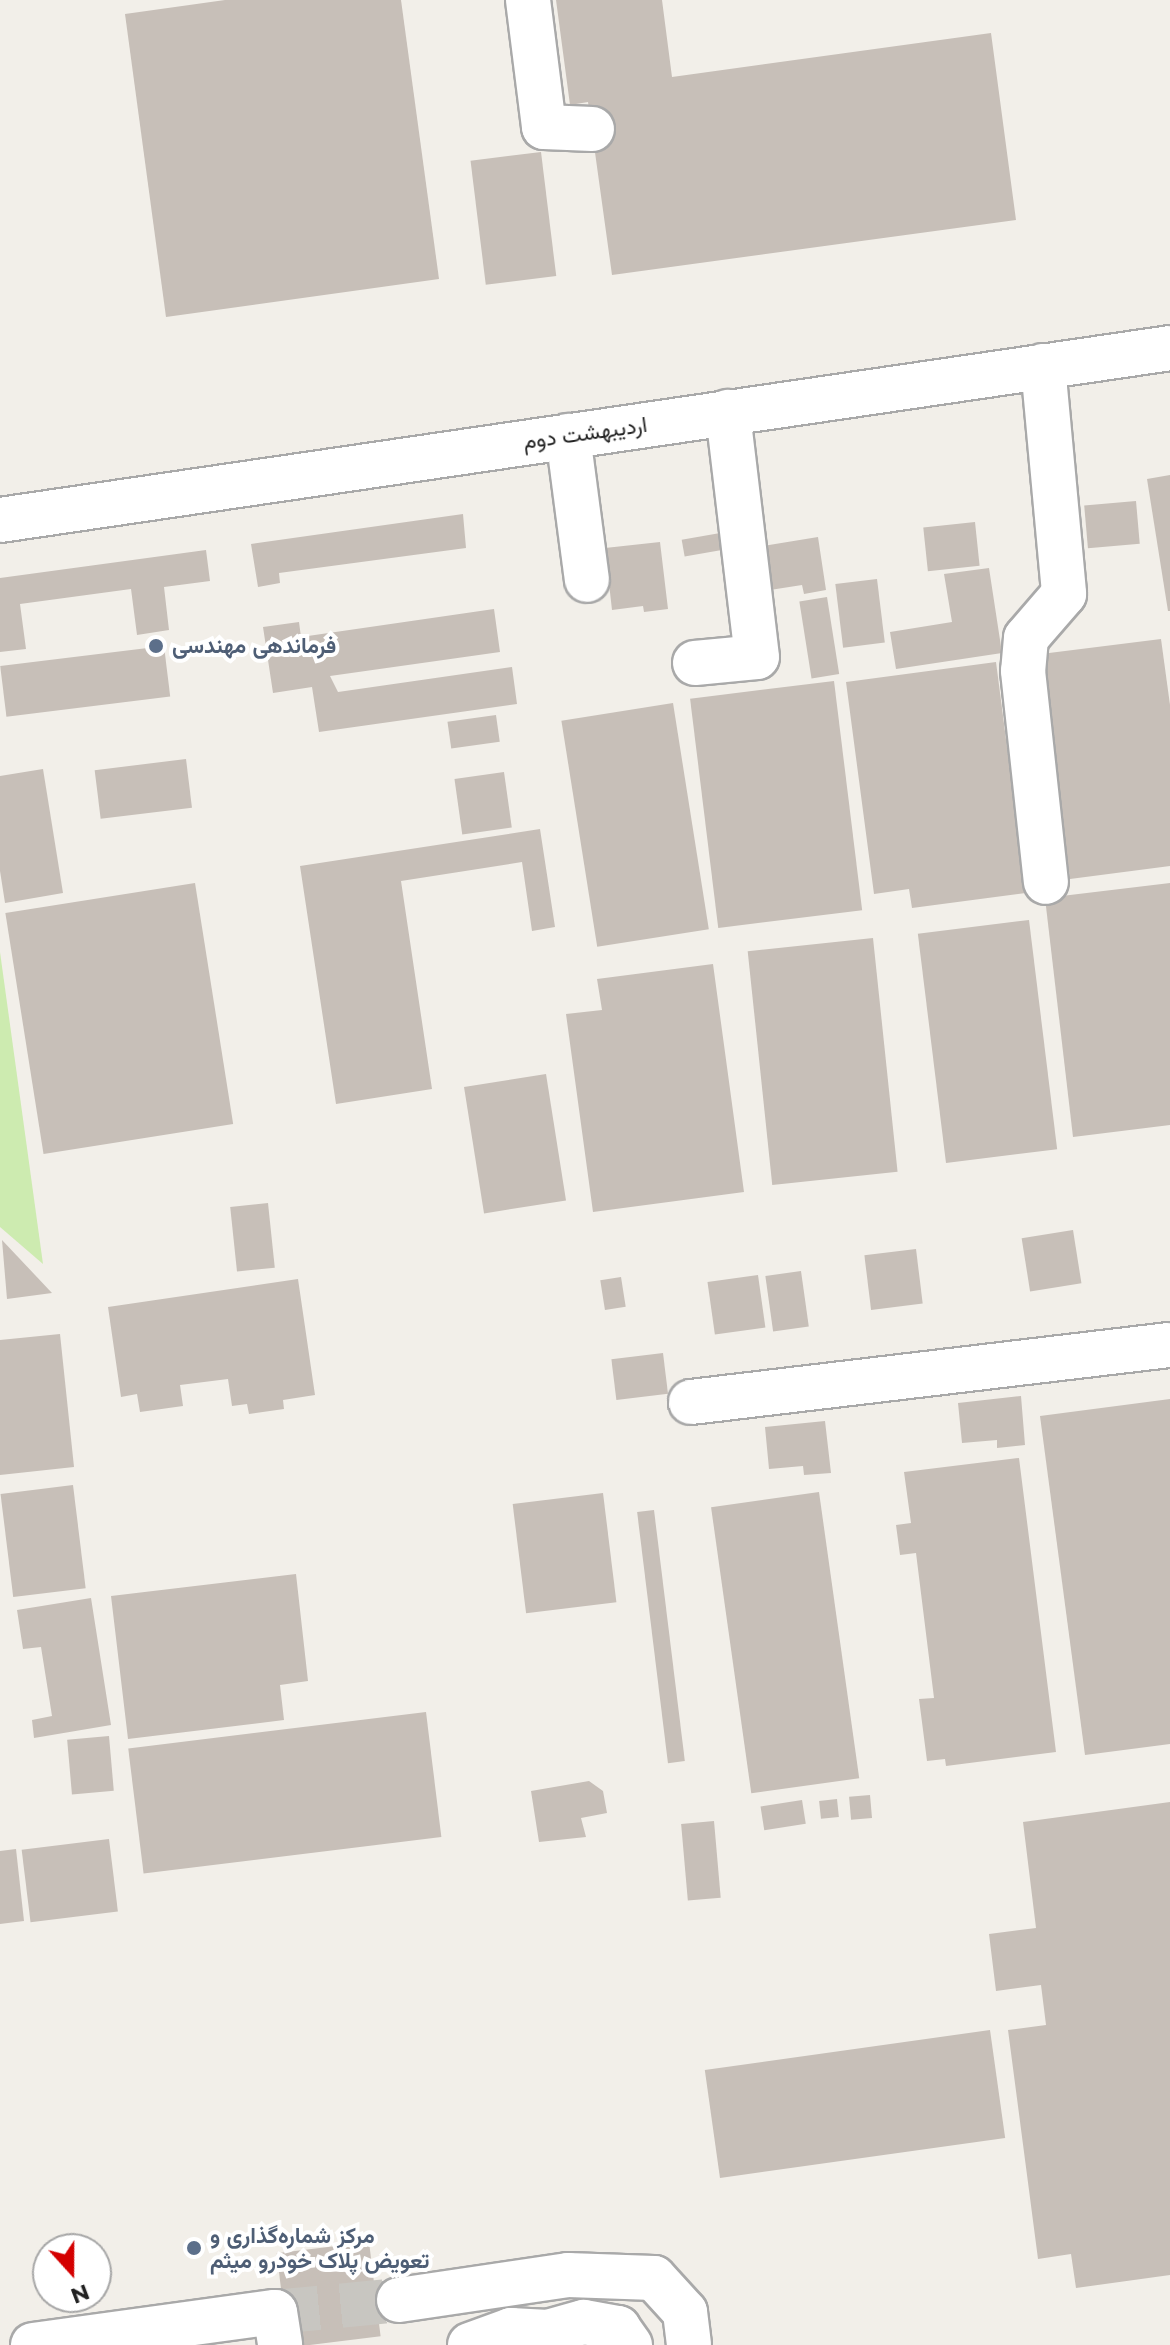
<!DOCTYPE html>
<html>
<head>
<meta charset="utf-8">
<style>
	body { margin:0 }
	#map { position:relative; width:1170px; height:2345px; overflow:hidden; background:#f2efe9; font-family:Montserrat,Vazirmatn,sans-serif }
	div>[style] { position:absolute }
	.grass>* { inset:0; background:#cdebb0 }
	.building>* { inset:0; background:#c7bfb8; transform-origin:0 0 }
	.minor-tunnel>* { height:44px; margin-top:-22px; transform-origin:0; background:repeating-linear-gradient(90deg,#c8c6c1 0 44px,transparent 0 66px) }
	.roads { filter:drop-shadow(2px 0 #a9a9a9) drop-shadow(-2px 0 #a9a9a9) drop-shadow(0 2px #a9a9a9) drop-shadow(0 -2px #a9a9a9) }
	.minor>* { height:44px; margin:-22px; padding:0 22px; transform-origin:22px; border-radius:22px; background:#fff }
	.dots>* { width:22px; height:22px; translate:-50% -50%; box-sizing:border-box; border:4px solid #fff; border-radius:50% }
	span { translate:-50% -50%; white-space:nowrap; text-align:center; line-height:1.15; -webkit-text-stroke:8px #fff; paint-order:stroke }
	.street-label { font-size:22px; color:#222 }
	.service-label { font-size:22px; color:#4e5e75; font-weight:700 }
	.left { translate:0 -50%; text-align:left }
	.north { position:absolute; left:32px; top:2233px; width:80px; height:80px; box-sizing:border-box; background:#fff; border:2px solid #a7a7a7; border-radius:50%; rotate:159deg; font-size:22px; font-weight:700; line-height:32px; text-align:center; color:#222 }
	.north::after { content:''; display:block; margin:auto; width:28px; height:36px; background:#d40000; clip-path:polygon(50% 0,100% 100%,50% 72%,0 100%) }
</style>
</head>
<body>
<div id="map">
	<div class="grass">
		<div style="clip-path:polygon(0 952px,43px 1264px,0 1227px)"></div>
	</div>
	<div class="building">
		<div style="clip-path:polygon(225px 0,401px 0,439px 279px,166px 317px,125px 14px)"></div>
		<div style="clip-path:polygon(556px 0,662px 0,672px 77px,991px 33px,1016px 220px,612px 275px,588px 102px,570px 105px)"></div>
		<div style="left:541px;top:152px;width:125px;height:71px;rotate:83deg"></div>
		<div style="clip-path:polygon(1170px 475px,1170px 611px,1168px 611px,1147px 479px)"></div>
		<div style="left:1136px;top:501px;width:43px;height:52px;rotate:85deg"></div>
		<div style="clip-path:polygon(463px 514px,466px 548px,279px 573px,280px 583px,258px 587px,251px 544px)"></div>
		<div style="left:975px;top:522px;width:44px;height:52px;rotate:84deg"></div>
		<div style="left:726px;top:532px;width:17px;height:45px;rotate:80deg"></div>
		<div style="clip-path:polygon(818px 537px,826px 590px,804px 594px,802px 585px,770px 590px,763px 546px)"></div>
		<div style="clip-path:polygon(660px 542px,668px 609px,644px 612px,643px 606px,612px 610px,605px 548px)"></div>
		<div style="clip-path:polygon(206px 550px,210px 581px,164px 587px,169px 630px,137px 635px,131px 589px,20px 604px,26px 649px,0 652px,0 578px)"></div>
		<div style="clip-path:polygon(989px 568px,1002px 653px,896px 669px,890px 632px,952px 622px,944px 574px)"></div>
		<div style="left:877px;top:579px;width:64px;height:42px;rotate:83deg"></div>
		<div style="left:827px;top:597px;width:78px;height:28px;rotate:81deg"></div>
		<div style="clip-path:polygon(494px 609px,500px 652px,330px 676px,338px 692px,512px 667px,517px 704px,319px 732px,312px 687px,273px 693px,263px 627px,299px 622px,301px 637px)"></div>
		<div style="clip-path:polygon(1161px 639px,1170px 705px,1170px 866px,1070px 879px,1041px 654px)"></div>
		<div style="left:164px;top:646px;width:51px;height:165px;rotate:83deg"></div>
		<div style="clip-path:polygon(996px 662px,1026px 893px,912px 908px,909px 889px,874px 894px,846px 682px)"></div>
		<div style="left:834px;top:681px;width:231px;height:145px;rotate:83deg"></div>
		<div style="left:673px;top:703px;width:229px;height:113px;rotate:81deg"></div>
		<div style="left:496px;top:715px;width:27px;height:49px;rotate:82deg"></div>
		<div style="left:186px;top:759px;width:49px;height:92px;rotate:83deg"></div>
		<div style="clip-path:polygon(43px 769px,63px 893px,5px 903px,0 871px,0 776px)"></div>
		<div style="left:504px;top:772px;width:56px;height:50px;rotate:82deg"></div>
		<div style="clip-path:polygon(540px 829px,555px 927px,532px 931px,522px 862px,401px 881px,432px 1089px,336px 1104px,300px 866px)"></div>
		<div style="left:195px;top:883px;width:244px;height:192px;rotate:81deg"></div>
		<div style="clip-path:polygon(1170px 883px,1170px 1125px,1073px 1137px,1045px 898px)"></div>
		<div style="left:1029px;top:920px;width:231px;height:112px;rotate:83deg"></div>
		<div style="left:873px;top:938px;width:235px;height:126px;rotate:84deg"></div>
		<div style="clip-path:polygon(713px 964px,744px 1192px,593px 1212px,566px 1014px,602px 1010px,597px 979px)"></div>
		<div style="left:546px;top:1074px;width:128px;height:83px;rotate:81deg"></div>
		<div style="left:268px;top:1203px;width:65px;height:38px;rotate:84deg"></div>
		<div style="left:1073px;top:1230px;width:54px;height:52px;rotate:81deg"></div>
		<div style="clip-path:polygon(2px 1240px,52px 1293px,7px 1299px)"></div>
		<div style="left:916px;top:1249px;width:55px;height:52px;rotate:83deg"></div>
		<div style="left:801px;top:1271px;width:56px;height:36px;rotate:82deg"></div>
		<div style="left:758px;top:1275px;width:53px;height:51px;rotate:82deg"></div>
		<div style="left:621px;top:1277px;width:30px;height:21px;rotate:81deg"></div>
		<div style="clip-path:polygon(298px 1279px,315px 1395px,283px 1400px,284px 1409px,249px 1414px,247px 1404px,232px 1406px,228px 1379px,180px 1385px,183px 1406px,140px 1412px,137px 1394px,121px 1397px,108px 1307px)"></div>
		<div style="clip-path:polygon(60px 1334px,74px 1467px,0 1475px,0 1340px)"></div>
		<div style="left:663px;top:1353px;width:41px;height:52px;rotate:83deg"></div>
		<div style="clip-path:polygon(1021px 1396px,1025px 1445px,997px 1448px,997px 1440px,962px 1443px,958px 1403px)"></div>
		<div style="clip-path:polygon(1170px 1399px,1170px 1744px,1085px 1755px,1040px 1416px)"></div>
		<div style="clip-path:polygon(825px 1421px,831px 1473px,804px 1475px,803px 1466px,769px 1469px,765px 1427px)"></div>
		<div style="clip-path:polygon(1019px 1458px,1056px 1752px,946px 1766px,945px 1759px,927px 1761px,919px 1699px,934px 1698px,916px 1553px,900px 1555px,896px 1525px,911px 1523px,904px 1472px)"></div>
		<div style="left:73px;top:1485px;width:104px;height:73px;rotate:83deg"></div>
		<div style="left:819px;top:1492px;width:289px;height:109px;rotate:82deg"></div>
		<div style="left:603px;top:1493px;width:110px;height:91px;rotate:83deg"></div>
		<div style="left:654px;top:1510px;width:253px;height:17px;rotate:83deg"></div>
		<div style="clip-path:polygon(296px 1574px,308px 1681px,280px 1685px,284px 1720px,128px 1739px,111px 1596px)"></div>
		<div style="clip-path:polygon(91px 1598px,111px 1725px,34px 1738px,32px 1720px,52px 1716px,41px 1647px,23px 1649px,17px 1610px)"></div>
		<div style="left:426px;top:1712px;width:126px;height:300px;rotate:83deg"></div>
		<div style="left:109px;top:1736px;width:55px;height:42px;rotate:85deg"></div>
		<div style="clip-path:polygon(589px 1781px,603px 1791px,607px 1813px,581px 1818px,586px 1837px,539px 1842px,531px 1791px)"></div>
		<div style="left:870px;top:1795px;width:23px;height:21px;rotate:85deg"></div>
		<div style="left:837px;top:1799px;width:18px;height:18px;rotate:84deg"></div>
		<div style="left:802px;top:1800px;width:24px;height:42px;rotate:81deg"></div>
		<div style="clip-path:polygon(1170px 1802px,1170px 2275px,1076px 2288px,1071px 2254px,1038px 2259px,1008px 2030px,1046px 2025px,1041px 1985px,996px 1991px,989px 1934px,1036px 1928px,1023px 1822px)"></div>
		<div style="left:714px;top:1821px;width:77px;height:33px;rotate:85deg"></div>
		<div style="left:109px;top:1839px;width:73px;height:88px;rotate:83deg"></div>
		<div style="clip-path:polygon(16px 1849px,24px 1921px,0 1924px,0 1851px)"></div>
		<div style="left:990px;top:2030px;width:109px;height:288px;rotate:82deg"></div>
		<div style="left:369px;top:2242px;width:95px;height:93px;rotate:83deg"></div>
	</div>
	<div class="minor-tunnel">
		<div style="left:275px;top:2312px;width:125px;rotate:-5.5deg"></div>
	</div>
	<div class="roads">
		<div class="minor">
			<div style="left:528px;top:0;width:128px;rotate:82.8deg"></div>
			<div style="left:544px;top:127px;width:48px;rotate:2.4deg"></div>
			<div style="left:1043px;top:366px;width:229px;rotate:84.7deg"></div>
			<div style="left:1064px;top:594px;width:58px;rotate:130.8deg"></div>
			<div style="left:1026px;top:638px;width:33px;rotate:95deg"></div>
			<div style="left:1023px;top:671px;width:212px;rotate:83.8deg"></div>
			<div style="left:568px;top:436px;width:145px;rotate:82.5deg"></div>
			<div style="left:0;top:520px;width:1183px;rotate:-8.36deg"></div>
			<div style="left:695px;top:663px;width:62px;rotate:-5.5deg"></div>
			<div style="left:757px;top:657px;width:247px;rotate:-96.8deg"></div>
			<div style="left:691px;top:1402px;width:482px;rotate:-6.8deg"></div>
			<div style="left:399px;top:2300px;width:171px;rotate:-8.4deg"></div>
			<div style="left:568px;top:2275px;width:86px;rotate:2deg"></div>
			<div style="left:654px;top:2278px;width:46px;rotate:47.6deg"></div>
			<div style="left:685px;top:2312px;width:33px;rotate:83deg"></div>
			<div style="left:33px;top:2345px;width:244px;rotate:-7.8deg"></div>
			<div style="left:275px;top:2312px;width:33px;rotate:81deg"></div>
			<div style="left:470px;top:2345px;width:44px;rotate:-20.1deg"></div>
			<div style="left:511px;top:2330px;width:37px;rotate:3deg"></div>
			<div style="left:549px;top:2345px;width:13px;rotate:-94deg"></div>
			<div style="left:548px;top:2332px;width:37px;rotate:-16deg"></div>
			<div style="left:584px;top:2322px;width:35px;rotate:10deg"></div>
			<div style="left:618px;top:2328px;width:21px;rotate:55deg"></div>
		</div>
	</div>
	<div class="dots">
		<div style="left:156px;top:646px;background:#5c6f8a"></div>
		<div style="left:194px;top:2248px;background:#5c6f8a"></div>
	</div>
	<div class="street-label">
		<span style="left:585px;top:433px;rotate:-8deg">اردیبهشت دوم</span>
	</div>
	<div class="service-label">
		<span class="left" style="left:172px;top:646px">فرماندهی مهندسی</span>
		<span class="left" style="left:210px;top:2248px">مرکز شماره‌گذاری و<br>تعویض پلاک خودرو میثم</span>
	</div>
	<div class="north">N</div>
</div>
</body>
</html>
